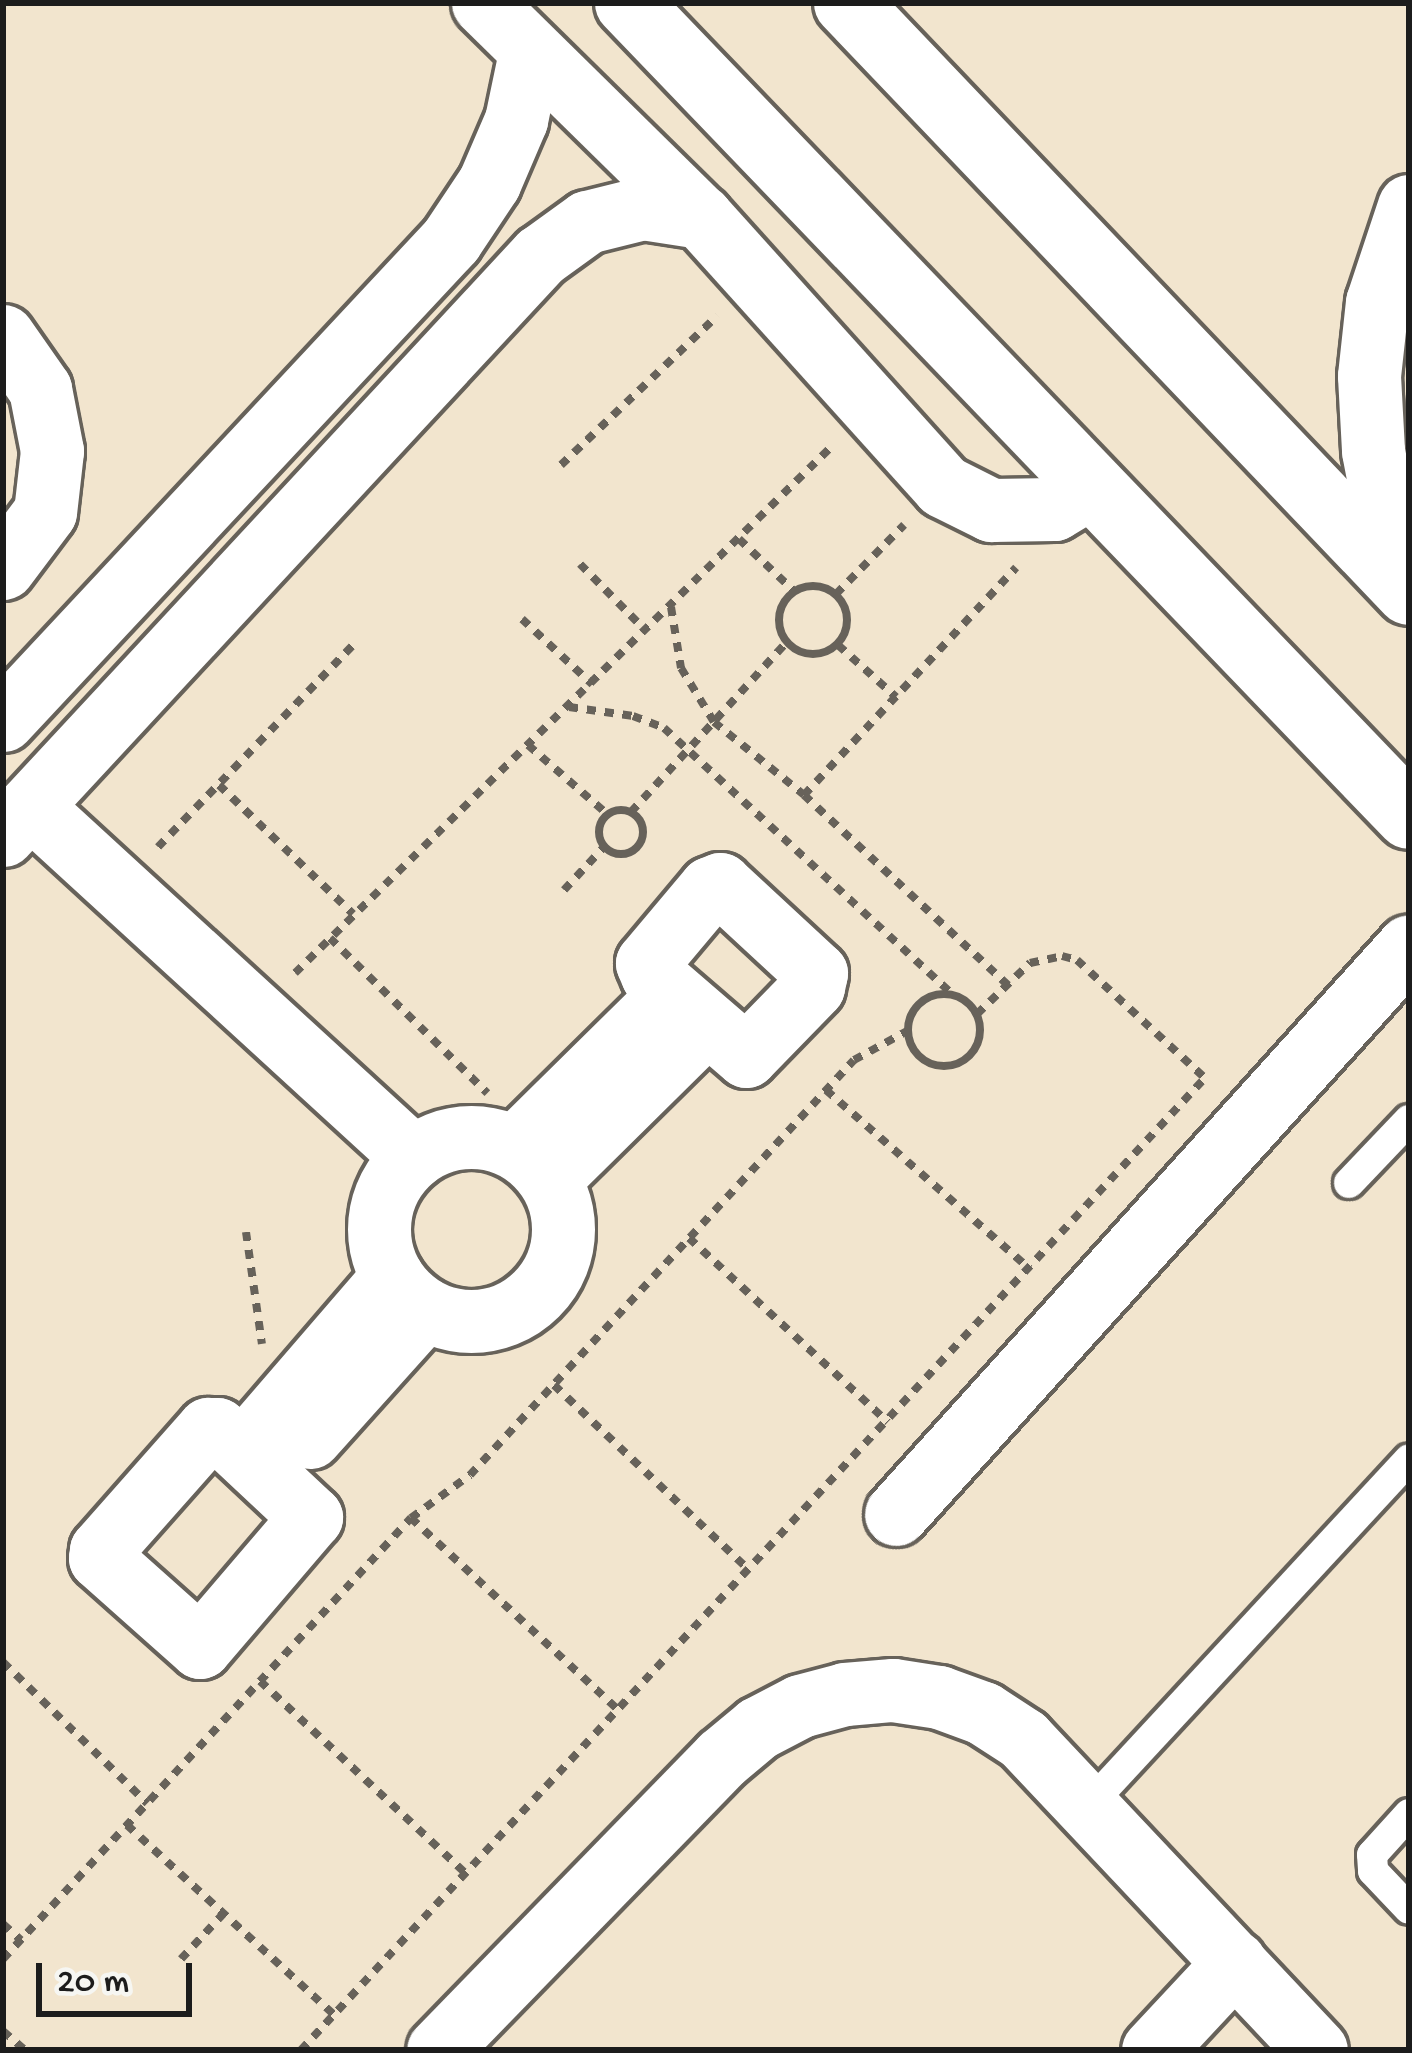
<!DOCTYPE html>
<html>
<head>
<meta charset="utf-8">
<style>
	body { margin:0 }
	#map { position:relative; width:1412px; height:2053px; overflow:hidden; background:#f2e5ce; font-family:"Gochi Hand",sans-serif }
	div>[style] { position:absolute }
	.path>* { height:8px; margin-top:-4px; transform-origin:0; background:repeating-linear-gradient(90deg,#67625a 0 9px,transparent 0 18px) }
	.path>.ring { margin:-4px; padding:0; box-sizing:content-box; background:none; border:8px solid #67625a; border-radius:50% }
	.roads { filter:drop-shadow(3px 0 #67625a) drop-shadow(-3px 0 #67625a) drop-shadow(0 3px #67625a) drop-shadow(0 -3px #67625a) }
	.service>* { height:30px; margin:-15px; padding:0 15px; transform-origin:15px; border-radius:15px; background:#fff }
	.minor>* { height:63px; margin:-31.5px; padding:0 31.5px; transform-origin:31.5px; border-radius:31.5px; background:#fff }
	.minor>.ring { margin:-31.5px; padding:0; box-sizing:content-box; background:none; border:63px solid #fff; border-radius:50% }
	.tertiary>* { height:66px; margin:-33px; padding:0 33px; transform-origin:33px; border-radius:33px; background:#fff }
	span { translate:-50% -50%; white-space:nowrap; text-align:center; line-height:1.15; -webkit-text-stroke:12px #f6f6f2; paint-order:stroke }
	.frame { position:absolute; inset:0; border:6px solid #1c1c1c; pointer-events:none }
	.scale { position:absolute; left:36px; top:1963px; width:156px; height:54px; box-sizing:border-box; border:6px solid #1c1c1c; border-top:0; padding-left:15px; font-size:36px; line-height:42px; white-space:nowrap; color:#1c1c1c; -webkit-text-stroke:9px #f6f6f2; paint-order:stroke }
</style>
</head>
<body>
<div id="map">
	<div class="path">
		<div style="left:561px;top:465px;width:216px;rotate:-43.7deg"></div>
		<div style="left:739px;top:539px;width:76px;rotate:43.4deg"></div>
		<div style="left:580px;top:564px;width:94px;rotate:45.4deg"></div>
		<div class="ring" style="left:779px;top:586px;width:60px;height:60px"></div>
		<div style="left:836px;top:594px;width:97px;rotate:-45.4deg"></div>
		<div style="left:671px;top:607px;width:62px;rotate:80.7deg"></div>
		<div style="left:681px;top:668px;width:63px;rotate:58.6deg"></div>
		<div style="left:714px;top:722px;width:116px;rotate:39deg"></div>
		<div style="left:804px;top:795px;width:279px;rotate:43deg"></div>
		<div style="left:522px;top:619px;width:96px;rotate:42.9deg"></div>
		<div style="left:838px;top:645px;width:78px;rotate:41.9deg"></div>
		<div style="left:569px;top:707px;width:65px;rotate:8deg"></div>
		<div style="left:633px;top:716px;width:33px;rotate:21deg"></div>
		<div style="left:664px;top:728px;width:392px;rotate:42.7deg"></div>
		<div style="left:528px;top:745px;width:105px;rotate:41.1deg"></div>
		<div style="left:219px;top:785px;width:186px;rotate:43.9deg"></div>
		<div style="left:804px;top:795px;width:311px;rotate:-47deg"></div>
		<div class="ring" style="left:599px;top:810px;width:36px;height:36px"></div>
		<div style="left:631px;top:812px;width:231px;rotate:-47.5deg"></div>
		<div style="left:158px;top:847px;width:281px;rotate:-46deg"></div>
		<div style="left:564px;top:890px;width:59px;rotate:-47.1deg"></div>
		<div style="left:330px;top:938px;width:221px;rotate:44.6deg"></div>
		<div style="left:295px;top:973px;width:752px;rotate:-44.46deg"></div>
		<div class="ring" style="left:908px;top:994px;width:64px;height:64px"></div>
		<div style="left:977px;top:1014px;width:74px;rotate:-43.9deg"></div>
		<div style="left:1030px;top:963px;width:33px;rotate:-12deg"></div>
		<div style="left:1062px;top:956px;width:16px;rotate:15deg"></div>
		<div style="left:1077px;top:960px;width:174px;rotate:42.7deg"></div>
		<div style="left:826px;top:1090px;width:271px;rotate:41.3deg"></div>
		<div style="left:246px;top:1232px;width:113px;rotate:81.9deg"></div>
		<div style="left:689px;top:1238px;width:271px;rotate:42.8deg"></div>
		<div style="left:554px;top:1385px;width:269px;rotate:43.5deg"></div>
		<div style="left:411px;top:1518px;width:282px;rotate:42.8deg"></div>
		<div style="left:3px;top:1662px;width:202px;rotate:44.4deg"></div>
		<div style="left:260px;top:1681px;width:282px;rotate:43.1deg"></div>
		<div style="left:127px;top:1825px;width:281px;rotate:42.5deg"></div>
		<div style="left:3px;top:1924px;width:24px;rotate:42deg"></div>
		<div style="left:3px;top:1959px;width:601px;rotate:-47.23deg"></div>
		<div style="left:411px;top:1518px;width:73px;rotate:-36.1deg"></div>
		<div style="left:470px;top:1475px;width:565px;rotate:-47.22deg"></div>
		<div style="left:854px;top:1060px;width:60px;rotate:-28.7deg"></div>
		<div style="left:181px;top:1959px;width:62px;rotate:-47deg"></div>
		<div style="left:3px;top:2031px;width:29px;rotate:41deg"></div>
		<div style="left:301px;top:2050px;width:1327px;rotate:-47.08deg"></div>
	</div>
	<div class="roads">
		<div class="service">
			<div style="left:1349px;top:1183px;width:87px;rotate:-46.4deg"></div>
			<div style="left:1089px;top:1805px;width:471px;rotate:-47.2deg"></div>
			<div style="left:1409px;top:1814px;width:55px;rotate:132.1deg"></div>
			<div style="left:1372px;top:1855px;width:16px;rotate:86deg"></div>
			<div style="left:1373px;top:1871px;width:52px;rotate:46.5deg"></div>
		</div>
		<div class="minor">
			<div style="left:483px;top:3px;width:305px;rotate:44.5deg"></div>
			<div style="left:701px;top:217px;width:362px;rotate:48deg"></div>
			<div style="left:943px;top:486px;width:54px;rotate:26.6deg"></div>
			<div style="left:991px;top:510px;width:63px;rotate:-0.9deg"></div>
			<div style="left:1054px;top:509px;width:44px;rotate:-31.2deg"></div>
			<div style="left:1409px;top:206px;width:101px;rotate:108.4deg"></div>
			<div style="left:1377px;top:302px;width:74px;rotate:96.2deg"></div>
			<div style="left:1369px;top:376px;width:75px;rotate:86.9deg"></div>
			<div style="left:1373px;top:451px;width:74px;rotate:79.1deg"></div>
			<div style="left:1387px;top:524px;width:65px;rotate:70.2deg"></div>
			<div style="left:3px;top:336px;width:65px;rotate:55.1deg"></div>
			<div style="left:40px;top:389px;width:63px;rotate:79deg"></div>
			<div style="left:52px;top:451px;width:61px;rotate:96.5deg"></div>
			<div style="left:45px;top:512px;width:70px;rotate:126.9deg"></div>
			<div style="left:3px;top:720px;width:657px;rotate:-46.97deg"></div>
			<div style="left:451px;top:240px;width:69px;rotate:-56.3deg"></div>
			<div style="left:489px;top:183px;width:69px;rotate:-66.8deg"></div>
			<div style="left:516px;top:120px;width:68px;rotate:-78.2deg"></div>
			<div style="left:30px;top:806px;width:520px;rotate:42.5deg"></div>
			<div style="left:3px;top:835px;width:790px;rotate:-47.16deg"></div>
			<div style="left:540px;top:256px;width:58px;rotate:-35.9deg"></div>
			<div style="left:587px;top:222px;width:58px;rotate:-14deg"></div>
			<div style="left:643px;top:208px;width:59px;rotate:8.8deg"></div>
			<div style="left:720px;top:884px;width:131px;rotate:42.8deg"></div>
			<div style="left:816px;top:973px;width:14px;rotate:102deg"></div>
			<div style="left:813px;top:987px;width:96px;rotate:134.2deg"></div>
			<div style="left:746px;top:1056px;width:124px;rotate:-139.2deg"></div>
			<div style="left:652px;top:975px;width:13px;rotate:-113deg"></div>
			<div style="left:647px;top:963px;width:98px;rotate:-50deg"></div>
			<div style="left:710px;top:888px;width:11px;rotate:-22deg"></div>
			<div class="ring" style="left:379px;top:1137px;width:121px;height:121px"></div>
			<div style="left:515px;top:1147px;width:219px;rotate:-44.6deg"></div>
			<div style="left:549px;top:1179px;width:221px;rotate:-44.6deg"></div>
			<div style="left:208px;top:1429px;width:9px"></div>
			<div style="left:217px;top:1429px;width:129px;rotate:43.1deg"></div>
			<div style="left:311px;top:1517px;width:171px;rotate:130.5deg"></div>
			<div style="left:200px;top:1647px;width:134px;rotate:-138.3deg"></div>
			<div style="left:100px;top:1558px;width:8px;rotate:-83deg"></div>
			<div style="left:101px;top:1550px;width:162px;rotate:-48.5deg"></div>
			<div style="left:310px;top:1437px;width:172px;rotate:-48.1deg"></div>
			<div style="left:242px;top:1451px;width:230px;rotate:-49.2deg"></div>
			<div style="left:896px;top:1514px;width:765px;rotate:-47.91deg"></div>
			<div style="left:438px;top:2050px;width:407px;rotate:-45.8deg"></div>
			<div style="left:722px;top:1758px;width:47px;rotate:-39.8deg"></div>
			<div style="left:758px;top:1728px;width:47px;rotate:-27.6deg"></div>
			<div style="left:800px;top:1706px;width:47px;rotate:-14.9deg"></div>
			<div style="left:845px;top:1694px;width:48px;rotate:-4.8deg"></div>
			<div style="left:893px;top:1690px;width:47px;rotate:8.7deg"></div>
			<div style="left:939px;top:1697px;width:47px;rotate:20deg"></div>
			<div style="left:983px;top:1713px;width:48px;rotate:33deg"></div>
			<div style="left:1023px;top:1739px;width:427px;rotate:46.7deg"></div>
			<div style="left:1153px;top:2050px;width:120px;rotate:-47deg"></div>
		</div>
		<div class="tertiary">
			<div style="left:628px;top:3px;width:1127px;rotate:46.15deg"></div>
			<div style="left:847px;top:3px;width:814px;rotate:46.34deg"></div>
		</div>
	</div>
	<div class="frame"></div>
	<div class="scale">20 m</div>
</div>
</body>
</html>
